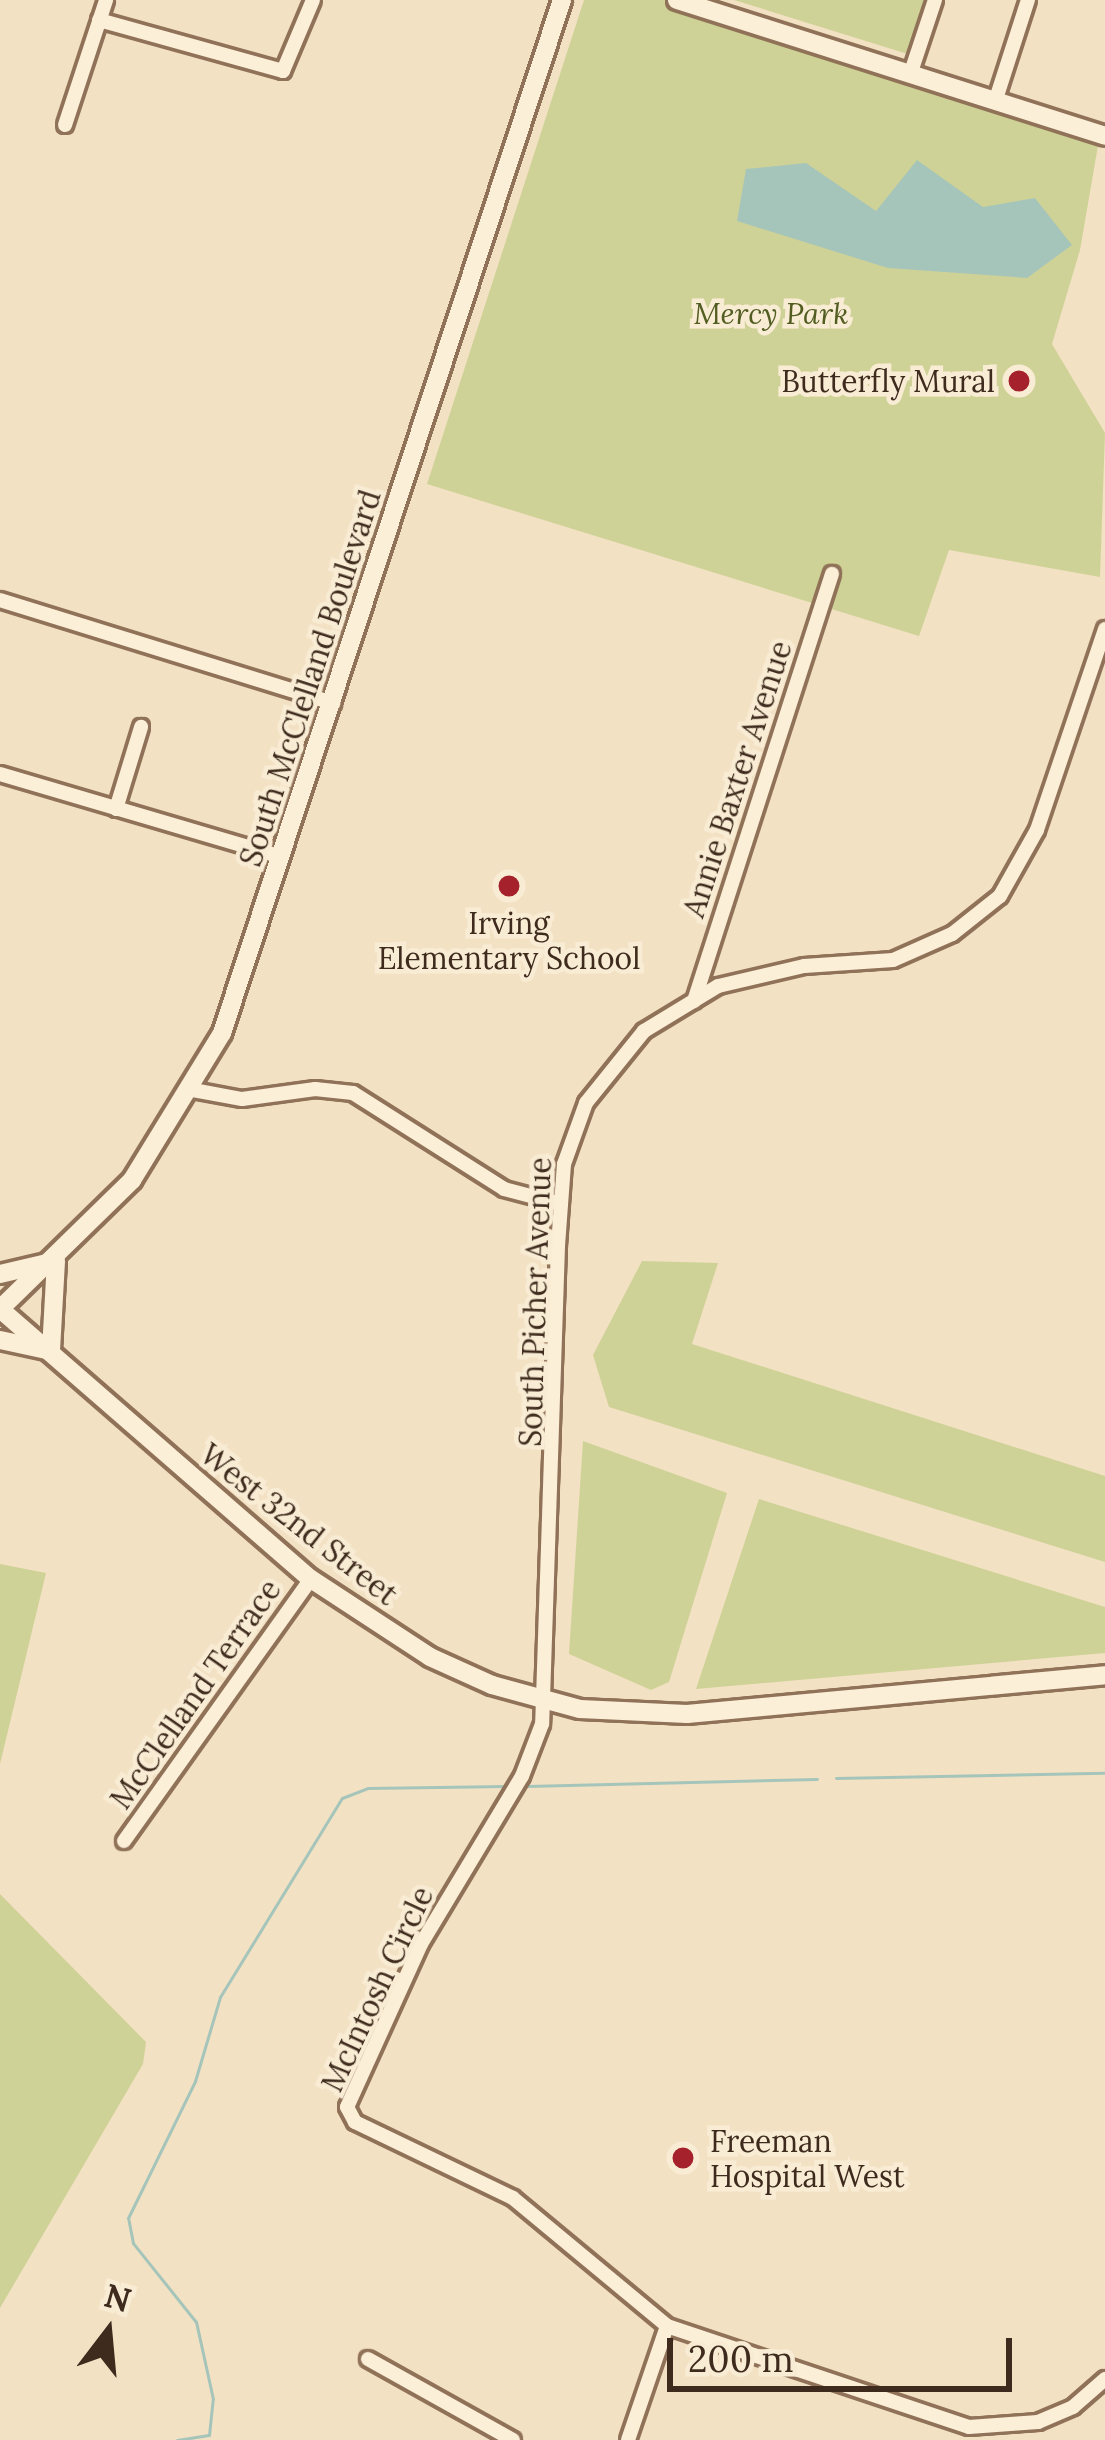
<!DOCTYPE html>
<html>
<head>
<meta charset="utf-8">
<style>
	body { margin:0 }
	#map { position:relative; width:1105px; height:2440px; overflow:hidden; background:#f3e1c4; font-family:Lora,serif }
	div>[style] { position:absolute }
	.green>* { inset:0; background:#cfd296 }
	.water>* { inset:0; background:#a6c5ba }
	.stream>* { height:3px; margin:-1.5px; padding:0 1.5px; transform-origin:1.5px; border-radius:1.5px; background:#a6c5ba }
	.roads { filter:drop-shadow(3px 0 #907258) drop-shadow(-3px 0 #907258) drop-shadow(0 3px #907258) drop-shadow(0 -3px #907258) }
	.street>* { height:14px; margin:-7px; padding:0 7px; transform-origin:7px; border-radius:7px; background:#fcefd8 }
	.secondary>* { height:18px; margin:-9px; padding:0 9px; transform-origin:9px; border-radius:9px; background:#fcefd8 }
	.dots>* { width:33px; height:33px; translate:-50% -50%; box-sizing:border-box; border:6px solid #f9ecd4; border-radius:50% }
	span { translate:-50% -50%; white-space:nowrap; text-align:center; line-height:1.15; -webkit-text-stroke:9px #f9ecd4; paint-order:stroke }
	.park-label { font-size:30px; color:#525d22; font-style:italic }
	.poi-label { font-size:30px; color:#3e2b1d }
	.right { translate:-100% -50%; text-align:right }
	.left { translate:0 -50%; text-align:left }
	.street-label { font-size:30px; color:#3e2b1d }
	.north { position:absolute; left:48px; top:2272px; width:120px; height:120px; -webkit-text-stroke:9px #f9ecd4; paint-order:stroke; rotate:16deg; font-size:33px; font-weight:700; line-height:48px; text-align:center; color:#3e2b1d }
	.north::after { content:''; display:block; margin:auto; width:42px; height:54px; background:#3e2b1d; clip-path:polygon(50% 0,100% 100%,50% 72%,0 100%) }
	.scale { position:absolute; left:667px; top:2338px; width:345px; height:54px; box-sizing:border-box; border:6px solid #3e2b1d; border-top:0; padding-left:15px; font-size:36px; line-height:42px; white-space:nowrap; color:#3e2b1d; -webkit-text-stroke:9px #f9ecd4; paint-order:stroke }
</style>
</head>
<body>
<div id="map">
	<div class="green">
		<div style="clip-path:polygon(584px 0,677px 0,1100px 134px,1080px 250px,1052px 344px,1105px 433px,1100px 577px,949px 550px,919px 636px,427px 484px)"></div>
		<div style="clip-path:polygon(734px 0,932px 0,914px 56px)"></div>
		<div style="clip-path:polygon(642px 1261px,718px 1263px,692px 1344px,1105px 1476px,1105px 1562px,609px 1407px,593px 1355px)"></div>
		<div style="clip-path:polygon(583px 1441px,727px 1493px,669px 1682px,651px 1690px,569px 1654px)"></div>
		<div style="clip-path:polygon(759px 1499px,1105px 1607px,1105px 1653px,696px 1689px)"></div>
		<div style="clip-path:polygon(0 1564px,46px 1573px,0 1764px)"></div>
		<div style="clip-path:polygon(0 1894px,146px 2042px,143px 2064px,0 2308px)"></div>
	</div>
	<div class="water">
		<div style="clip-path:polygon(917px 160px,983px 207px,1035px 198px,1072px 245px,1027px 278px,888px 268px,737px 221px,746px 169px,806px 163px,876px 211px)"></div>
	</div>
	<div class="stream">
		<div style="left:836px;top:1778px;width:269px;rotate:-1.1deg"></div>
		<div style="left:527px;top:1786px;width:290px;rotate:-1.4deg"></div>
		<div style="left:177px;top:2440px;width:32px;rotate:-9deg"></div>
		<div style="left:209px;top:2435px;width:36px;rotate:-84deg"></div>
		<div style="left:213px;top:2399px;width:79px;rotate:-102.4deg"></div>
		<div style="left:196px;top:2322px;width:101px;rotate:-128.6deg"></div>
		<div style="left:133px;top:2243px;width:25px;rotate:-101deg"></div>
		<div style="left:128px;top:2218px;width:153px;rotate:-63.9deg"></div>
		<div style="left:195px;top:2081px;width:88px;rotate:-73.4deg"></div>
		<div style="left:220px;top:1997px;width:233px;rotate:-58.5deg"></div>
		<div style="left:342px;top:1798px;width:28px;rotate:-21deg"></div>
		<div style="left:368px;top:1788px;width:138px;rotate:-0.8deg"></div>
	</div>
	<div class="roads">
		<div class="street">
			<div style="left:99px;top:20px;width:191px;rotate:15.5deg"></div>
			<div style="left:283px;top:71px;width:77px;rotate:-67.1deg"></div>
			<div style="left:910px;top:75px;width:79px;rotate:-71.6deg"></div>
			<div style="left:995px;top:102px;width:107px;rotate:-72.1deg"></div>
			<div style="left:65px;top:125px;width:132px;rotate:-71.8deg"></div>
			<div style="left:0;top:600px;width:349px;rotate:17.2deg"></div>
			<div style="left:1105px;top:629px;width:212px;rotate:108.7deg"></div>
			<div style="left:1037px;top:830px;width:76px;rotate:119.3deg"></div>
			<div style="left:1000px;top:896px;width:61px;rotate:141.6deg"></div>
			<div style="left:952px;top:934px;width:64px;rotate:156.2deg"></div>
			<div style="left:893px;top:960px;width:89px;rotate:176.1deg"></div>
			<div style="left:804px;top:966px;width:88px;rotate:166.9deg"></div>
			<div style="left:718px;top:986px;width:87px;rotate:148.7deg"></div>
			<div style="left:644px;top:1031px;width:92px;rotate:128.9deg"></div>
			<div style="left:586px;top:1103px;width:65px;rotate:109.8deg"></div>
			<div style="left:564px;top:1164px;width:82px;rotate:94.2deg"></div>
			<div style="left:558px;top:1246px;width:478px;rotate:91.9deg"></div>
			<div style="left:542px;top:1724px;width:56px;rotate:111deg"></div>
			<div style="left:522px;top:1776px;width:196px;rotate:121deg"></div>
			<div style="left:421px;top:1944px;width:179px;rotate:114.4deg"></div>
			<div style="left:347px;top:2107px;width:17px;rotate:62deg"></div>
			<div style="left:355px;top:2122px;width:175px;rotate:25.7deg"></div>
			<div style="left:513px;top:2198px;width:200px;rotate:39.7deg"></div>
			<div style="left:667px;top:2326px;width:318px;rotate:18.5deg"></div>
			<div style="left:969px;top:2427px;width:69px;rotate:-4.1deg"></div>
			<div style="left:1038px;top:2422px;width:38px;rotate:-23deg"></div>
			<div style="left:1073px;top:2407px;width:43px;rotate:-41.2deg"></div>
			<div style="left:0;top:774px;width:294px;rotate:16.4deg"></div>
			<div style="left:116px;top:809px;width:86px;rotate:-73deg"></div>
			<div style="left:694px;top:1001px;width:449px;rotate:-72.1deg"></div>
			<div style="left:193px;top:1090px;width:50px;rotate:10.4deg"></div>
			<div style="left:242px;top:1099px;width:74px;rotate:-7.8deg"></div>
			<div style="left:315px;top:1089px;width:38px;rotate:6deg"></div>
			<div style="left:353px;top:1093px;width:179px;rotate:32.4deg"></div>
			<div style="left:504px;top:1189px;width:59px;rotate:14.7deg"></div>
			<div style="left:124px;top:1841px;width:322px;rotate:-54.5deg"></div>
			<div style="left:368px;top:2359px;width:166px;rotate:29.2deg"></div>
			<div style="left:628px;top:2440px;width:120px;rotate:-71.1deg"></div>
		</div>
		<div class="secondary">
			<div style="left:677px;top:0;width:449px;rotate:17.6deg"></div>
			<div style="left:0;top:1274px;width:57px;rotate:-13.1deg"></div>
			<div style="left:56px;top:1261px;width:90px;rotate:93.2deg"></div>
			<div style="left:51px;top:1351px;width:52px;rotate:-167.8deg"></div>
			<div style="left:0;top:1309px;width:185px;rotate:-44.3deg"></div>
			<div style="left:132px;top:1180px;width:172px;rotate:-58.5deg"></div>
			<div style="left:222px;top:1033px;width:1088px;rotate:-71.78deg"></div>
			<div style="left:0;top:1309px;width:412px;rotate:41deg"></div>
			<div style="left:311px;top:1579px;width:142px;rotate:33.2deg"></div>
			<div style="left:430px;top:1657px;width:68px;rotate:24.3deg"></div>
			<div style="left:492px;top:1685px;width:91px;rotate:15.3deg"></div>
			<div style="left:580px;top:1709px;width:107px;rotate:2.7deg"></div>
			<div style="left:687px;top:1714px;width:420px;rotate:-5.3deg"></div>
		</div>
	</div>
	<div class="dots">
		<div style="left:1019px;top:381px;background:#a5212b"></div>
		<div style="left:509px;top:886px;background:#a5212b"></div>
		<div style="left:683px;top:2158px;background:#a5212b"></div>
	</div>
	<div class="park-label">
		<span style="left:771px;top:313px">Mercy Park</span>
	</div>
	<div class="poi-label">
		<span class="right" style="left:995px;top:381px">Butterfly Mural</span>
		<span style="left:509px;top:940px">Irving<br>Elementary School</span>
		<span class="left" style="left:710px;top:2158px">Freeman<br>Hospital West</span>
	</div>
	<div class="street-label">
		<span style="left:310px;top:678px;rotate:-72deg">South McClelland Boulevard</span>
		<span style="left:737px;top:779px;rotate:-72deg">Annie Baxter Avenue</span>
		<span style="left:535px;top:1302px;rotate:-88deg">South Picher Avenue</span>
		<span style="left:299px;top:1524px;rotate:38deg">West 32nd Street</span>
		<span style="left:195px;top:1694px;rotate:-55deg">McClelland Terrace</span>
		<span style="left:377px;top:1989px;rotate:-65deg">McIntosh Circle</span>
	</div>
	<div class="north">N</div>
	<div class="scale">200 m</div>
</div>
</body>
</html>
